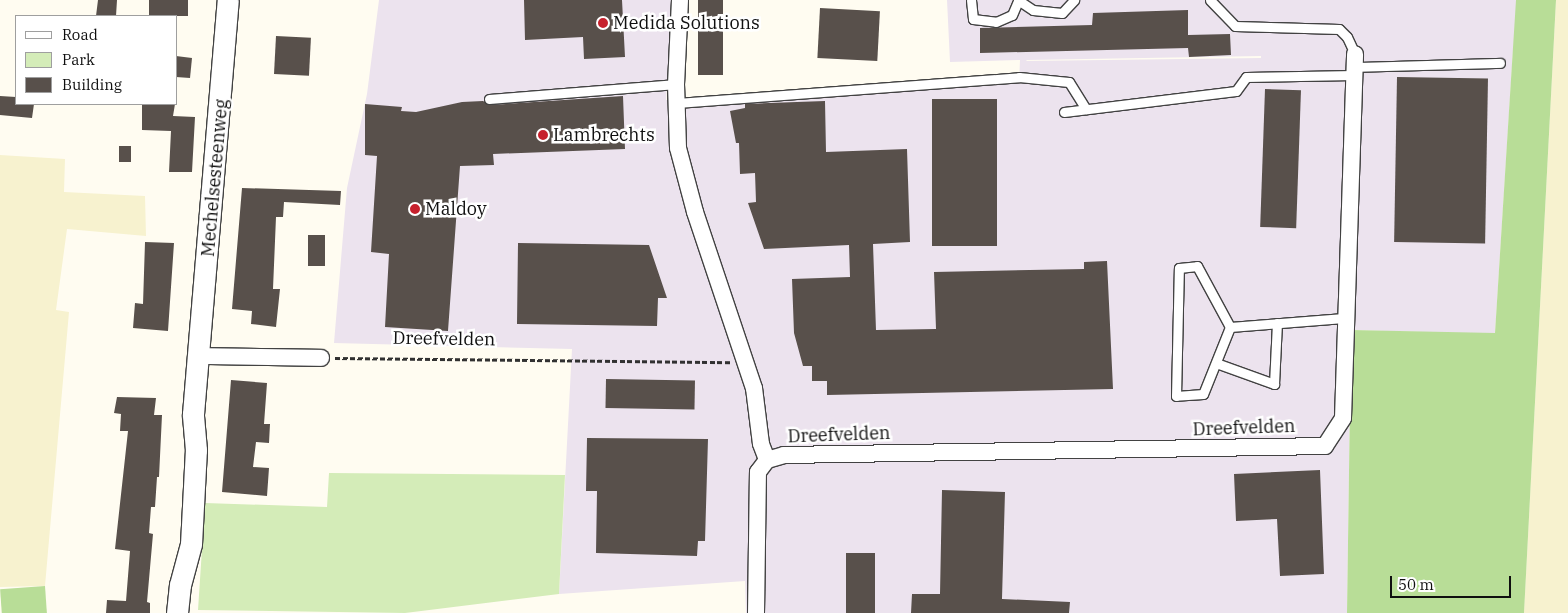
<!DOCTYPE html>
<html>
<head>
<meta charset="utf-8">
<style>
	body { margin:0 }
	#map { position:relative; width:1568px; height:613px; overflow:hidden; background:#fffcf1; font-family:"IBM Plex Serif",serif }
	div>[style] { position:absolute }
	.industrial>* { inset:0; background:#ece3ee }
	.farmland>* { inset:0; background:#f7f2cf }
	.green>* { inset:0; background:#d4ecb8 }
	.forest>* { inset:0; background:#b8dd97; transform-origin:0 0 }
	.building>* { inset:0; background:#58504b; transform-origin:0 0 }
	.path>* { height:3px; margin-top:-1.5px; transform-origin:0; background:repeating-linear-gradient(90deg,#313131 0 5px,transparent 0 7.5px) }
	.roads { filter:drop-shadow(1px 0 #424242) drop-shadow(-1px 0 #424242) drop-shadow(0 1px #424242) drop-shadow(0 -1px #424242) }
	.service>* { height:9px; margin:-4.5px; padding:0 4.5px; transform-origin:4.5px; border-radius:4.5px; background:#fff }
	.minor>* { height:16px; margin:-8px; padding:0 8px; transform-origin:8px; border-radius:8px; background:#fff }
	.tertiary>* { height:21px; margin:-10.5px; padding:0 10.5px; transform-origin:10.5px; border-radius:10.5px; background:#fff }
	.dots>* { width:14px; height:14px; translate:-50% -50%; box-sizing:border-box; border:2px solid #fff; border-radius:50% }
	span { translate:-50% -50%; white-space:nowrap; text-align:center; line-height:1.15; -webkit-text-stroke:5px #fff; paint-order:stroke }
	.poi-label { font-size:18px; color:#0f0f0f }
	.left { translate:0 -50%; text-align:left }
	.street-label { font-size:18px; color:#0f0f0f }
	.legend { position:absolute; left:15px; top:15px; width:162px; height:90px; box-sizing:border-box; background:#fff; border:1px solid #9f9f9f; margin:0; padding:6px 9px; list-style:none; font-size:15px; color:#0f0f0f }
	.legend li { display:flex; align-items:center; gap:10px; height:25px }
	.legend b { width:25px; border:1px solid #9f9f9f }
	.scale { position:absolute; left:1390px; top:576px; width:121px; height:22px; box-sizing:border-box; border:2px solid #0f0f0f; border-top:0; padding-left:6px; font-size:15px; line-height:18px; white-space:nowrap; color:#0f0f0f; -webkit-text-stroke:4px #fff; paint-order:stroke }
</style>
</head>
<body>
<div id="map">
	<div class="industrial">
		<div style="clip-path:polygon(evenodd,379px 0,672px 0,666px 100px,1019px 83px,1020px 60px,950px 62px,947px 0,1541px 0,1513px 51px,1495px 334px,1351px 330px,1347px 613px,746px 613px,745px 581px,559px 594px,572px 349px,334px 343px,347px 188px,367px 94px,379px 0,1261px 56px,1261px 58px,1026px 61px,1027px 60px,1261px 56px)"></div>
	</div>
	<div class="farmland">
		<div style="clip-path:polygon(1556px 0,1568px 0,1568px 613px,1524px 613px)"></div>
		<div style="clip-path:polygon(0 155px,65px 159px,64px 192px,145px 196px,146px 236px,67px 229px,56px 310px,69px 312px,45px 586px,0 587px)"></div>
	</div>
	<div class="green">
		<div style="clip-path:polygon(329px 473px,565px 475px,559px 594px,405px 613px,198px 610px,205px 503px,327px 507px)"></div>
	</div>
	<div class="forest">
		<div style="clip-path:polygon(1516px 0,1556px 0,1524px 613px,1347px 613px,1351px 330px,1495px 333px)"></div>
		<div style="left:45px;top:586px;width:27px;height:45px;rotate:86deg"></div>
	</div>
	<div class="building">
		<div style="clip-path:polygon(98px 0,117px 0,116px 16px,96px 16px)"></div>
		<div style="left:149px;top:0;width:39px;height:16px"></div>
		<div style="clip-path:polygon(524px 0,622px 0,625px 57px,584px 59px,583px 37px,525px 40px)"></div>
		<div style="left:698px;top:0;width:25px;height:75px"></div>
		<div style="left:820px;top:8px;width:60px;height:50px;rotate:3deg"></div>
		<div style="clip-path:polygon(1188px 10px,1188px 35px,1230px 34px,1231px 55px,1189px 57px,1188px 48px,980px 53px,980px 28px,1092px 25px,1093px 13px)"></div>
		<div style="left:276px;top:36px;width:35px;height:38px;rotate:3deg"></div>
		<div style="clip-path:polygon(176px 56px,192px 58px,190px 78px,176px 77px)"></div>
		<div style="left:1397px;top:77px;width:91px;height:165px;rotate:1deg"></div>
		<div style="left:1265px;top:89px;width:36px;height:138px;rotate:2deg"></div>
		<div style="clip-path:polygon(0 96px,16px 97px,16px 104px,34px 104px,32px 118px,0 115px)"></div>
		<div style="clip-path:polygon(623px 96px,625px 149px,493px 154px,494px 165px,460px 166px,448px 331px,385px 327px,389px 254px,371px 252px,377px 156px,365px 155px,365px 104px,402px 107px,401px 111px,416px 112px,462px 102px,483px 101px,490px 105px)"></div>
		<div style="left:997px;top:99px;width:147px;height:65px;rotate:90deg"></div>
		<div style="clip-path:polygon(825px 101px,826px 152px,907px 149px,910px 242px,873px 244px,876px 330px,936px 329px,934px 272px,1084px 269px,1084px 262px,1107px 261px,1113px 389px,827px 395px,827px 381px,812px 381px,812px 366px,803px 366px,794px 333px,792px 279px,850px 277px,849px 245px,764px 249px,748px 203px,756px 202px,755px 173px,740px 174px,739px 143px,736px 143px,730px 111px,745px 108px,745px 104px)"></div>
		<div style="clip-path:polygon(142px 104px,175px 104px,173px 116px,195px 117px,192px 172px,169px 172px,171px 131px,142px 130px)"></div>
		<div style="left:119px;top:146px;width:12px;height:16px"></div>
		<div style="clip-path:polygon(242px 188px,341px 191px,340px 205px,284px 202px,283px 217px,276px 217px,273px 289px,280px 289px,276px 327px,251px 324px,252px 311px,232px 309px)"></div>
		<div style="left:308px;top:235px;width:17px;height:31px"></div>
		<div style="clip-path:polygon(145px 242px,174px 243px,168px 331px,133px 328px,135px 303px,143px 304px)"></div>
		<div style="clip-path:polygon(518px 243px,649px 245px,667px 298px,658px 298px,657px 326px,517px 324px)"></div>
		<div style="left:606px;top:379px;width:89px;height:29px;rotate:1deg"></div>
		<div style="clip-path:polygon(231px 380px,267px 383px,264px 424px,270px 424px,269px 443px,256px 442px,253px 467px,269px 468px,267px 496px,222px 492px)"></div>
		<div style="clip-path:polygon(117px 397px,156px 398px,154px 415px,162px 415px,159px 477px,157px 477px,155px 507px,151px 507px,149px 533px,153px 534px,147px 602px,150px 603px,150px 613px,106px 613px,107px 600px,126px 601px,130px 551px,115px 549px,128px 431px,120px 431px,121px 414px,114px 413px)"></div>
		<div style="clip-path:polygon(587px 438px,708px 439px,705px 541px,698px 541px,697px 556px,596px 553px,597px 491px,586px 491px)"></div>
		<div style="clip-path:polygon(1320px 470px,1324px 574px,1280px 576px,1277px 519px,1236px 521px,1234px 474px)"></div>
		<div style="clip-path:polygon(942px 490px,1005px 492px,1002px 599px,1070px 602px,1069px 613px,911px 613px,912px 594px,940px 594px)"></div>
		<div style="left:846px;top:553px;width:29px;height:60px"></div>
	</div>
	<div class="path">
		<div style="left:335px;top:358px;width:396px;rotate:0.6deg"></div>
	</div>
	<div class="roads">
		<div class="service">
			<div style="left:971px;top:0;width:19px;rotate:84deg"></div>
			<div style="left:973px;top:19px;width:23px;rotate:7deg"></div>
			<div style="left:996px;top:22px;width:17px;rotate:-24deg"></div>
			<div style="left:1012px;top:15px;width:15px;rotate:-67deg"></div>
			<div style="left:1018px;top:0;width:18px;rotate:34deg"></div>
			<div style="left:1033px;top:10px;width:29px;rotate:6deg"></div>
			<div style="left:1062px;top:13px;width:18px;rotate:-47deg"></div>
			<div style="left:1210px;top:0;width:36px;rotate:46deg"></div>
			<div style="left:1235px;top:26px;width:104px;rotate:1.7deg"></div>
			<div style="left:1339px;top:29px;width:11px;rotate:45deg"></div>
			<div style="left:1347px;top:37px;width:19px;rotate:65deg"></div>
			<div style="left:1354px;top:67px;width:146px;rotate:-1.6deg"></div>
			<div style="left:489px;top:99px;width:188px;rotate:-4.6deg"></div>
			<div style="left:677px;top:103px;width:343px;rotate:-4.3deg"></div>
			<div style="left:1019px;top:77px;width:50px;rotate:5.7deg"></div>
			<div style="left:1069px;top:82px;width:32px;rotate:58deg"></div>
			<div style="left:1064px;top:112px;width:173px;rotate:-7deg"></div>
			<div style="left:1236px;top:91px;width:17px;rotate:-54deg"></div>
			<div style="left:1246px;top:77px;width:108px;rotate:-1.1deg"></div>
			<div style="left:1230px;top:327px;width:72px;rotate:111.9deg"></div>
			<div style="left:1203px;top:394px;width:27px;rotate:176deg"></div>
			<div style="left:1176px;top:396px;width:128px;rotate:-88.7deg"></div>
			<div style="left:1179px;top:268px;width:18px;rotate:-6deg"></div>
			<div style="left:1197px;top:266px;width:69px;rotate:61.6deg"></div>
			<div style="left:1230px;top:327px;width:114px;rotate:-4.5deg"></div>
			<div style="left:1216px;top:363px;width:62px;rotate:19.9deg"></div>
			<div style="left:1274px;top:384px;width:61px;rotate:-87.2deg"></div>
		</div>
		<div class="minor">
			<div style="left:680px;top:0;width:84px;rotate:92.7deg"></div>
			<div style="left:676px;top:84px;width:64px;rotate:88.2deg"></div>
			<div style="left:678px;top:148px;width:66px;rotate:75.1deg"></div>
			<div style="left:695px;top:212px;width:186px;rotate:71.5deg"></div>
			<div style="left:754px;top:388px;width:56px;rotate:82.9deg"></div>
			<div style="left:761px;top:444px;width:17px;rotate:69deg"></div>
			<div style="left:200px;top:356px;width:121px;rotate:0.9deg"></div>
			<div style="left:756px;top:613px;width:141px;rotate:-89.2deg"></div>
			<div style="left:758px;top:472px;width:15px;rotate:-53deg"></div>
			<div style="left:767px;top:460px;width:18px;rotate:-16deg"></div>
			<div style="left:784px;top:455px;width:541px;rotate:-0.95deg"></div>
			<div style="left:1325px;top:446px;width:33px;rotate:-57deg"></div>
			<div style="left:1343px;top:418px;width:364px;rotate:-88.1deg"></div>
		</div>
		<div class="tertiary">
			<div style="left:177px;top:613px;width:28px;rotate:-84deg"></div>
			<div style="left:180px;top:585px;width:42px;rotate:-75deg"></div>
			<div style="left:191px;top:544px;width:94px;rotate:-87deg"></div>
			<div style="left:196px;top:450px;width:36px;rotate:-95deg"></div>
			<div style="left:193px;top:414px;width:415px;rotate:-85.2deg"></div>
		</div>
	</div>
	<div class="dots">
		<div style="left:603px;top:23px;background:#c6202c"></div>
		<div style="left:543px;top:135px;background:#c6202c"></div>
		<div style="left:415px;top:209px;background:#c6202c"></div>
	</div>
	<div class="poi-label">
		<span class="left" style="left:613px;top:23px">Medida Solutions</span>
		<span class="left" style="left:553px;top:135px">Lambrechts</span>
		<span class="left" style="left:425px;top:209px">Maldoy</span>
	</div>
	<div class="street-label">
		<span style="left:215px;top:178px;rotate:-85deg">Mechelsesteenweg</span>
		<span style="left:444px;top:339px;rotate:1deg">Dreefvelden</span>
		<span style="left:1244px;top:428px;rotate:-2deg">Dreefvelden</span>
		<span style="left:839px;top:435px;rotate:-2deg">Dreefvelden</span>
	</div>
	<ul class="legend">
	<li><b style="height:6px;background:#fff"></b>Road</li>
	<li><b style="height:14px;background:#d4ecb8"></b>Park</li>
	<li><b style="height:14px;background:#58504b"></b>Building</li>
	</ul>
	<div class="scale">50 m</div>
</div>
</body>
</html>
